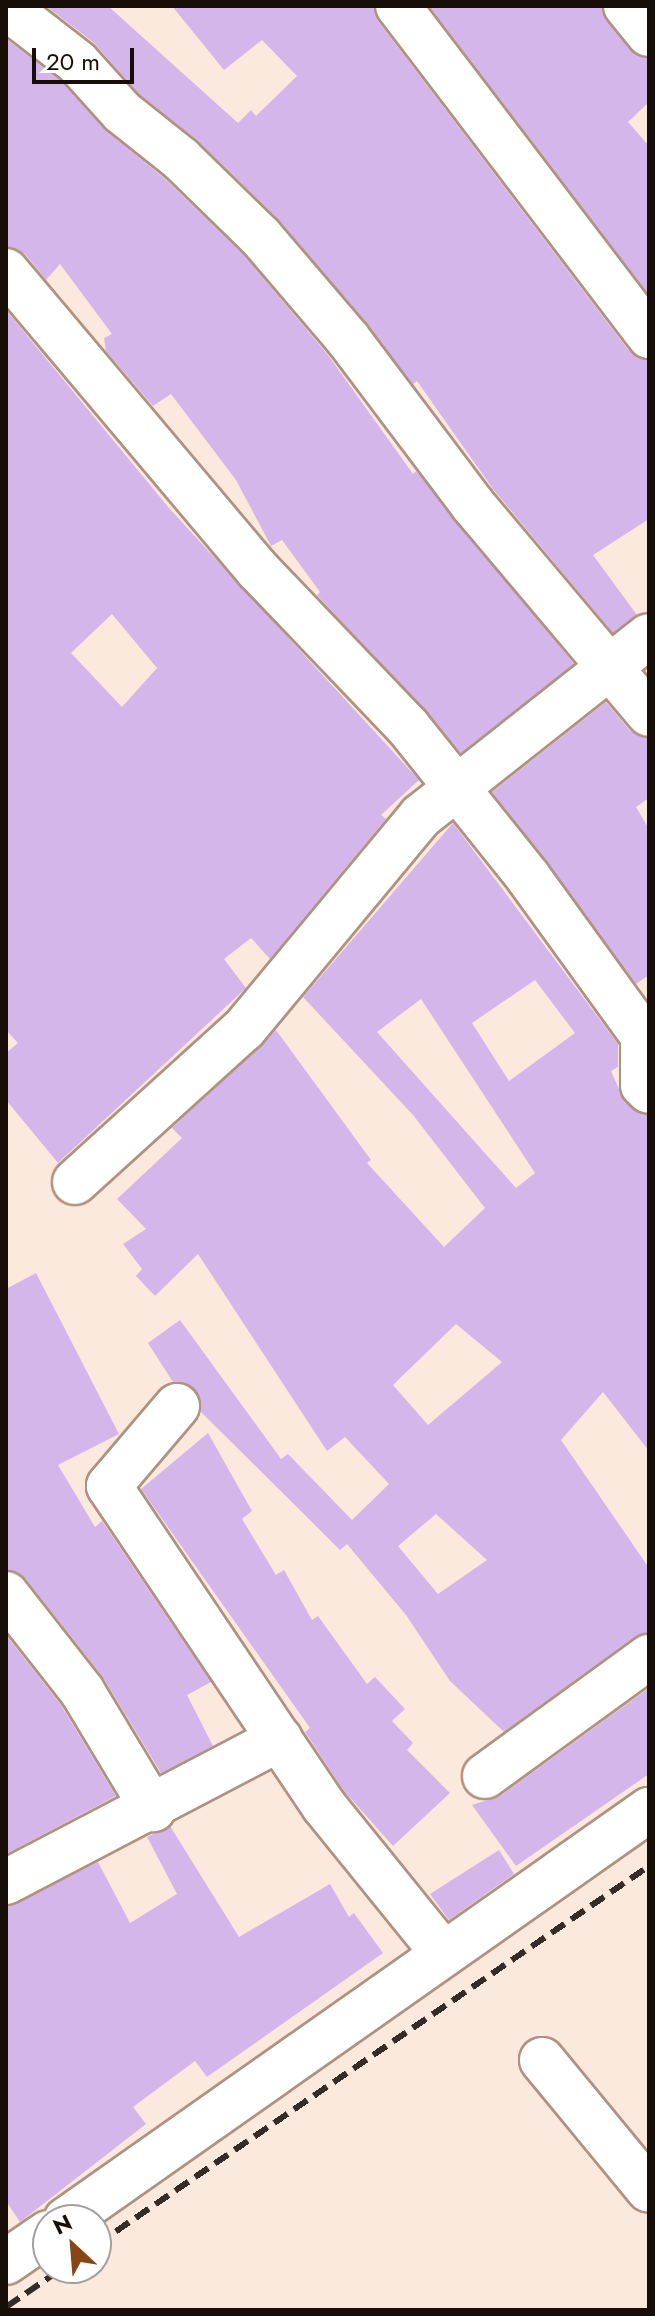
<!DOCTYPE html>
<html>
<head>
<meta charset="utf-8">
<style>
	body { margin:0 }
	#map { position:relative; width:655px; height:2316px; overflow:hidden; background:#fce9de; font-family:Jost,sans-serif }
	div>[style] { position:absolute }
	.building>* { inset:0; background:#d4b6eb }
	.roads { filter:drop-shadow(2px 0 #af9281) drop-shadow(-2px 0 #af9281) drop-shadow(0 2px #af9281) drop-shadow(0 -2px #af9281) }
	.minor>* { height:44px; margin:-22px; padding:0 22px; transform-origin:22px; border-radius:22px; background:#fff }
	.rail>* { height:6px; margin-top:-3px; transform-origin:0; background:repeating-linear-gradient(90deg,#372b25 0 16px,transparent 0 24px) }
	span { translate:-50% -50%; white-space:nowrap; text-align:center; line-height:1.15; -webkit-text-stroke:6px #fff; paint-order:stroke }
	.frame { position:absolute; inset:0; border:8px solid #180e08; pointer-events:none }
	.north { position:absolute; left:32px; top:2204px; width:80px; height:80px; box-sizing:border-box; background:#fff; border:2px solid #a39f9c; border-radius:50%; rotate:334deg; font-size:22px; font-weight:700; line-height:32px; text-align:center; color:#180e08 }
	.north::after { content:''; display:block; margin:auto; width:28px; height:36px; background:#884516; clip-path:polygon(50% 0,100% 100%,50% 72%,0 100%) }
	.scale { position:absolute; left:32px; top:48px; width:102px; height:36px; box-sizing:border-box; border:4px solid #180e08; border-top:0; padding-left:10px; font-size:24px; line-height:28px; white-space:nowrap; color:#180e08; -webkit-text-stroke:6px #fff; paint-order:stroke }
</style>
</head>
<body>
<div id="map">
	<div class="building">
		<div style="clip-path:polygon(46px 6px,108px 6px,238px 123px,251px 110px,256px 116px,297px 76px,262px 40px,224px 70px,172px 6px,374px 6px,378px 21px,629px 351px,649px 360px,649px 519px,593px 555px,637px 615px,613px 633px,493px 489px,417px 381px,413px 384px,279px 220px,198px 141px,139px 94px,93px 42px)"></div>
		<div style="clip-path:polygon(429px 6px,602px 6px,607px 22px,630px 50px,649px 58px,649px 102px,628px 122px,649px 146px,649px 295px)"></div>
		<div style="clip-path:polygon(6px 39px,60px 80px,104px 129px,164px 178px,242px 253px,328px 355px,413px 474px,416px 471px,574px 664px,461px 753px,317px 595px,320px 592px,282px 540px,271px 546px,236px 480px,171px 394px,153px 406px,106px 351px,104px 338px,112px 334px,60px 264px,46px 280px,25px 254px,6px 247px)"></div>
		<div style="clip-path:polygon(evenodd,6px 310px,169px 508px,419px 780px,381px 815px,386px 819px,270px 959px,251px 938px,224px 959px,246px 988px,58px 1163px,6px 1100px,6px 1053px,18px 1043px,6px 1030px,6px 310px,112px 614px,157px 668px,122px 707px,71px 653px,112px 614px)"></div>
		<div style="clip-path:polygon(606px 702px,630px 731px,649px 738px,649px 798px,636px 807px,649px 829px,649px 975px,636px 984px,492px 792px)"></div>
		<div style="clip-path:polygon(evenodd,453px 823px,618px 1044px,618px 1067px,611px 1071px,625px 1103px,649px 1115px,649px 1451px,603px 1392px,561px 1440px,649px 1568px,649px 1632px,634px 1637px,504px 1732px,450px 1681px,406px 1615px,347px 1544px,340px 1550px,201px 1412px,194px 1388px,173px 1382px,148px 1343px,180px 1320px,281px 1459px,288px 1454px,352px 1520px,389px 1484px,345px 1437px,327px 1451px,198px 1254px,155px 1296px,136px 1276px,142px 1269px,123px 1244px,146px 1229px,117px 1199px,182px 1138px,172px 1128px,276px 1030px,371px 1160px,367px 1163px,444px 1247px,485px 1208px,413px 1115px,303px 997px,453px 823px,535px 980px,575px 1033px,509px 1081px,472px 1023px,535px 980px,453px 823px,421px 999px,535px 1173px,516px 1188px,377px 1032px,421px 999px,453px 823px,456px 1324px,502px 1362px,428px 1425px,393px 1385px,456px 1324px,453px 823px,436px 1514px,487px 1560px,438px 1594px,398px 1546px,436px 1514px)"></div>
		<div style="clip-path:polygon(36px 1273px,119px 1434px,58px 1465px,95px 1527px,102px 1521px,211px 1682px,187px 1695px,213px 1746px,161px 1773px,102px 1676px,26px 1579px,6px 1570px,6px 1289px)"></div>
		<div style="clip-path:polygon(208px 1433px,252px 1511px,242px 1519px,276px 1575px,284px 1570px,312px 1620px,318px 1616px,367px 1684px,375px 1677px,405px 1709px,392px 1721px,413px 1743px,407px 1750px,450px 1793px,393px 1846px,344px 1791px,305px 1732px,310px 1728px,141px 1489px)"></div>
		<div style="clip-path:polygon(6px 1635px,61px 1705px,116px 1796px,6px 1854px)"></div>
		<div style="clip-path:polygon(649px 1688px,649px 1774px,516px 1866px,472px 1805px,500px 1796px)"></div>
		<div style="clip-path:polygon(170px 1826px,239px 1937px,330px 1884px,349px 1917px,354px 1913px,383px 1953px,207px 2077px,195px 2061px,133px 2107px,146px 2124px,20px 2222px,6px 2201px,6px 1907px,98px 1862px,130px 1923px,177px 1894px,147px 1837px)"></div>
		<div style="clip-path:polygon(499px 1850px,514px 1874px,449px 1920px,430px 1894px)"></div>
	</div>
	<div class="roads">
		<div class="minor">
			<div style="left:398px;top:6px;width:415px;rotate:52.7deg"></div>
			<div style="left:626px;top:6px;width:36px;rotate:51deg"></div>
			<div style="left:6px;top:7px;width:90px;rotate:37.8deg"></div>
			<div style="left:77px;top:62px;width:67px;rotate:48deg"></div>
			<div style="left:122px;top:112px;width:75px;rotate:38.5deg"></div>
			<div style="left:181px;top:159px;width:110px;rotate:44.3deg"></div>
			<div style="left:260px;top:236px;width:135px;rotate:49.5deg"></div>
			<div style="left:348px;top:339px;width:208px;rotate:53deg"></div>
			<div style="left:473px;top:505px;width:273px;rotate:49.9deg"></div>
			<div style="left:6px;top:271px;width:391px;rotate:49.9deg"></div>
			<div style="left:258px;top:570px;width:217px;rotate:46.3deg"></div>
			<div style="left:408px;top:727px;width:192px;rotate:51.3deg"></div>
			<div style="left:528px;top:877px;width:196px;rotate:54.1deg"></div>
			<div style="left:643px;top:1036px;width:49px;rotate:90deg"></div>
			<div style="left:643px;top:1085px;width:8px;rotate:45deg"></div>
			<div style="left:75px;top:1182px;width:228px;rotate:-42.2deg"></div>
			<div style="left:244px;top:1029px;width:277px;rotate:-50.3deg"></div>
			<div style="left:421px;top:816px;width:290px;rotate:-38.3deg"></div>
			<div style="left:177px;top:1406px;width:105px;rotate:130.4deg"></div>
			<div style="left:109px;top:1486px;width:386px;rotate:56.1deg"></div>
			<div style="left:324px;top:1806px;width:189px;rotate:51deg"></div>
			<div style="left:6px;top:1594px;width:123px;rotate:51.9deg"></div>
			<div style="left:82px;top:1691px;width:138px;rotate:59deg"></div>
			<div style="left:485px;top:1776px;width:203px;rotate:-36deg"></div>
			<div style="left:6px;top:1882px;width:309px;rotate:-27.6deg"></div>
			<div style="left:542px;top:2060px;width:168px;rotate:50.5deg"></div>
			<div style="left:66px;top:2220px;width:713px;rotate:-35.12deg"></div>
			<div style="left:6px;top:2262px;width:51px;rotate:-34.6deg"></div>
		</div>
	</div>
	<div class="rail">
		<div style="left:96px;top:2245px;width:670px;rotate:-34.42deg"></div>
		<div style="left:6px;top:2307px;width:69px;rotate:-34.4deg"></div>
	</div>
	<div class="frame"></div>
	<div class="north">N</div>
	<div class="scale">20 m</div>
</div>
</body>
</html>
